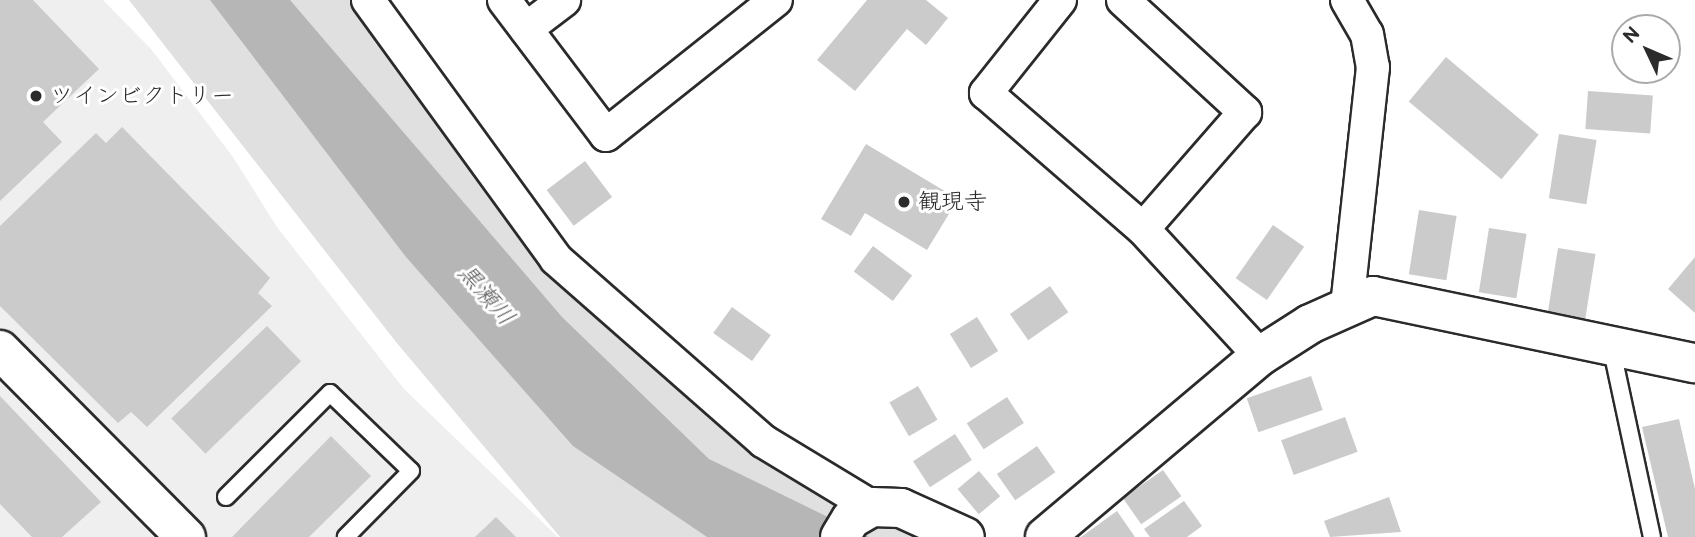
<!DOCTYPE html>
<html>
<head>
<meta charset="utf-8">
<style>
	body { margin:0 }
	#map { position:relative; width:1695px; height:537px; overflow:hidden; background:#fff; font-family:"Balsamiq Sans","Klee One",sans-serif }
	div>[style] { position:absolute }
	.built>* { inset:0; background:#efefef }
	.green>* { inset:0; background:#e0e0e0 }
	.water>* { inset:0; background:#b6b6b6 }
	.building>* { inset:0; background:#cbcbcb; transform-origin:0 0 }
	.roads { filter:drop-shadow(2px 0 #2b2b2b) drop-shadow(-2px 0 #2b2b2b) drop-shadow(0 2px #2b2b2b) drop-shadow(0 -2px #2b2b2b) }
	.service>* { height:16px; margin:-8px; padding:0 8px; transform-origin:8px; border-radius:8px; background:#fff }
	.minor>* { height:32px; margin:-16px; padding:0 16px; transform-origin:16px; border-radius:16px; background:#fff }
	.tertiary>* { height:38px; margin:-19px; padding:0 19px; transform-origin:19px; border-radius:19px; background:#fff }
	.dots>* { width:19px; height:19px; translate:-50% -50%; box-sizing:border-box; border:4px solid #fff; border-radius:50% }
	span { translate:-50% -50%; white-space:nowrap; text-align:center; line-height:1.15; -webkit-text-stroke:6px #fff; paint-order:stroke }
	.poi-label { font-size:23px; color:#2b2b2b }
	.left { translate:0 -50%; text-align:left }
	.water-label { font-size:24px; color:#5c5c5c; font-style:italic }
	.north { position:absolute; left:1611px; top:14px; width:70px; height:70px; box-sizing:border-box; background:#fff; border:2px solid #aaa; border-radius:50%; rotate:314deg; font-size:19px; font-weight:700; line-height:28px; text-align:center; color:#2b2b2b }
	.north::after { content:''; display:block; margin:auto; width:24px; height:32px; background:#2b2b2b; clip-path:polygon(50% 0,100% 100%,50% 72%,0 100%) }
</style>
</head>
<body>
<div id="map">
	<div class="built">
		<div style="clip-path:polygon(0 0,103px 0,151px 49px,233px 157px,277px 227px,404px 389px,558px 537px,205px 537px,0 330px)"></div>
		<div style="clip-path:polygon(0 371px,167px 537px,0 537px)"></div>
	</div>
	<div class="green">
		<div style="clip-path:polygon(129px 0,351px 0,564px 278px,623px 340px,686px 398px,760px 450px,830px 496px,917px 537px,560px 537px,396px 342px)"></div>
	</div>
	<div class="water">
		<div style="clip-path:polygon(210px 0,290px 0,562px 317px,709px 459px,869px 537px,707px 537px,573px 446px,406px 257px)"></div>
	</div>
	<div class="building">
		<div style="clip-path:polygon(0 0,33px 0,99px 69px,43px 122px,62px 142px,0 201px)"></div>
		<div style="clip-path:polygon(867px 0,926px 0,948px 18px,926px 45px,907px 29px,855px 91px,817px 60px)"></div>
		<div style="left:1446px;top:57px;width:121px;height:58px;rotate:40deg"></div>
		<div style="left:1588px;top:91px;width:65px;height:38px;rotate:4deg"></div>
		<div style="clip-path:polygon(122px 127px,270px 278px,258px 293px,272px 306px,147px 427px,131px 412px,118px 423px,0 306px,0 226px,96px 133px,106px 143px)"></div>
		<div style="left:1559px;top:134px;width:38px;height:65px;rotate:9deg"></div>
		<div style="clip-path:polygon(866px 144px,958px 199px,927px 250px,865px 213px,851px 236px,821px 219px)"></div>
		<div style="left:585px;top:161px;width:45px;height:48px;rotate:53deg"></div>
		<div style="left:1419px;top:210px;width:38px;height:65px;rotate:9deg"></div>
		<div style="left:1273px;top:225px;width:38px;height:65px;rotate:35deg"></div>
		<div style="left:1489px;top:228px;width:38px;height:65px;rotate:9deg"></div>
		<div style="left:873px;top:246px;width:49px;height:32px;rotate:37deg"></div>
		<div style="left:1558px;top:248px;width:38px;height:66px;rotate:9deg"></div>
		<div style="clip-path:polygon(1695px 257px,1695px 313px,1668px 289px)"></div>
		<div style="left:1050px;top:286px;width:32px;height:49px;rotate:55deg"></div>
		<div style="left:732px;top:307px;width:48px;height:32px;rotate:36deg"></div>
		<div style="left:977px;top:317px;width:40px;height:32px;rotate:58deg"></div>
		<div style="left:267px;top:326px;width:49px;height:133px;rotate:46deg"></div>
		<div style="left:1311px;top:376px;width:36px;height:68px;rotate:71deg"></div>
		<div style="left:918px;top:386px;width:39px;height:33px;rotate:60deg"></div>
		<div style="clip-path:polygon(0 396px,101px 502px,62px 537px,32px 537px,0 504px)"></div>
		<div style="left:1007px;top:397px;width:31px;height:48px;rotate:57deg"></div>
		<div style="left:1345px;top:417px;width:37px;height:68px;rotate:70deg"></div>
		<div style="clip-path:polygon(1679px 419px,1695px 489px,1695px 537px,1668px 537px,1642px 427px)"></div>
		<div style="left:955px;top:434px;width:31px;height:50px;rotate:57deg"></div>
		<div style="clip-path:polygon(331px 436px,371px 476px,309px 537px,232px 537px)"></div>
		<div style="left:1037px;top:446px;width:32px;height:49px;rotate:55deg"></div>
		<div style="left:1163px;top:470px;width:32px;height:49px;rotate:55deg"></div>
		<div style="left:979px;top:471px;width:33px;height:28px;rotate:50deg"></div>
		<div style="clip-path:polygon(1389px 497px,1401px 532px,1330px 537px,1324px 521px)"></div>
		<div style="clip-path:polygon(1184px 501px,1202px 526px,1187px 537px,1150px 537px,1144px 529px)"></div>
		<div style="clip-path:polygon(1117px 511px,1135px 537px,1081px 537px)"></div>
		<div style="clip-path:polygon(496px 517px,516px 537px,475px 537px)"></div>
	</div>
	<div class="roads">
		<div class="service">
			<div style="left:1611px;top:346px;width:195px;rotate:77.9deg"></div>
			<div style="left:226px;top:497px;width:147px;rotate:-45deg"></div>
			<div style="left:330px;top:393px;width:112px;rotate:43.9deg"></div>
			<div style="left:411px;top:471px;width:93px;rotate:134.6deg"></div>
		</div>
		<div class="minor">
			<div style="left:368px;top:0;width:320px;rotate:54deg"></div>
			<div style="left:556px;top:259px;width:276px;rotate:41.3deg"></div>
			<div style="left:763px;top:441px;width:127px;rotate:31.2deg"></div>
			<div style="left:504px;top:0;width:169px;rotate:52.9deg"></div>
			<div style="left:606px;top:135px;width:217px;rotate:-38.5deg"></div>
			<div style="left:1060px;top:0;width:119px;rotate:128.5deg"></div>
			<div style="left:986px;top:93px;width:208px;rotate:40.9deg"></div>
			<div style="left:1143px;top:229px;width:173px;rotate:47.3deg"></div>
			<div style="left:1123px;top:0;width:166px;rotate:42.6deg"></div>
			<div style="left:1245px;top:112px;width:155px;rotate:131.1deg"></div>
			<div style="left:1347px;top:0;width:39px;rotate:60deg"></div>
			<div style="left:1367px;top:34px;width:34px;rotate:80deg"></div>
			<div style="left:1373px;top:67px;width:239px;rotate:96.2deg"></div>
			<div style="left:526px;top:29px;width:48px;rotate:-37.3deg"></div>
		</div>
		<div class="tertiary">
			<div style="left:0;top:350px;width:264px;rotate:45.2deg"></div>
			<div style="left:840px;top:537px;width:21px;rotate:-59deg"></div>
			<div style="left:851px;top:519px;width:24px;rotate:-30deg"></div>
			<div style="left:872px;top:507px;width:29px;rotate:2deg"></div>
			<div style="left:901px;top:508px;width:70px;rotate:24.4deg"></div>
			<div style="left:1045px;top:537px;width:281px;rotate:-40.1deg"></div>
			<div style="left:1260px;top:356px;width:59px;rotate:-32.6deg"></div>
			<div style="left:1310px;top:324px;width:69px;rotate:-24deg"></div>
			<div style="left:1373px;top:296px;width:329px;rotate:11.8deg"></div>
		</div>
	</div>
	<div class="dots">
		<div style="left:36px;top:96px;background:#2b2b2b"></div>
		<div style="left:904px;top:202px;background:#2b2b2b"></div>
	</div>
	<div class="poi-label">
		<span class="left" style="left:50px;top:96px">ツインビクトリー</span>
		<span class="left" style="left:918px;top:202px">観現寺</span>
	</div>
	<div class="water-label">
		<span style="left:486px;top:295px;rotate:49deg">黒瀬川</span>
	</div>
	<div class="north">N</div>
</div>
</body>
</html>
